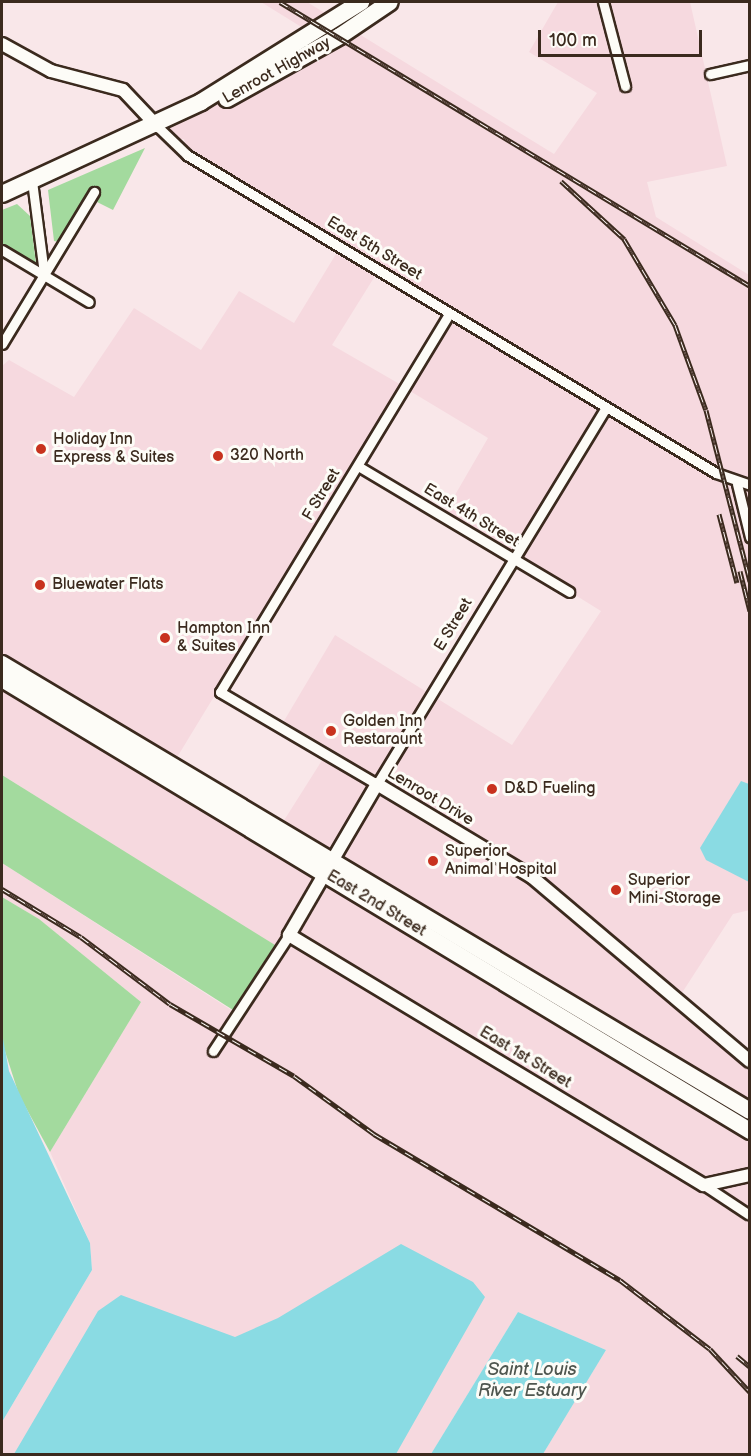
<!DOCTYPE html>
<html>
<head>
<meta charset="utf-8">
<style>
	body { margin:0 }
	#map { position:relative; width:751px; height:1456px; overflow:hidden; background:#f9e7e9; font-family:"Balsamiq Sans",sans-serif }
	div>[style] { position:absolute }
	.built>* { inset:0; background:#f6d9df }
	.green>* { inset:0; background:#a3da9e }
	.water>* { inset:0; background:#8adbe3 }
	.roads { filter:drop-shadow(2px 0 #3b2a1e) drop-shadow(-2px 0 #3b2a1e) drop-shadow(0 2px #3b2a1e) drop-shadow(0 -2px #3b2a1e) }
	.street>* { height:9px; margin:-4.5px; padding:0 4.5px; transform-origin:4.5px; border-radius:4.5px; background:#fdfcf7 }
	.secondary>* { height:12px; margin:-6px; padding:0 6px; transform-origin:6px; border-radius:6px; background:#fdfcf7 }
	.highway>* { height:16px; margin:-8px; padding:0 8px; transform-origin:8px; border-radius:8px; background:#fdfcf7 }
	.rail>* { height:5px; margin-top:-2.5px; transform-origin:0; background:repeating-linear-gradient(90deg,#fdfcf7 0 9px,#3b2a1e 0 18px); box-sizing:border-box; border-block:2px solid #3b2a1e }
	.dots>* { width:16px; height:16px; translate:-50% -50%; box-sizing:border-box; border:3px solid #fdfcf7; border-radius:50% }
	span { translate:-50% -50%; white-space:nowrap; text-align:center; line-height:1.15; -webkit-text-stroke:6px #fdfcf7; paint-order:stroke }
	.street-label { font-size:16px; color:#3b2a1e }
	.poi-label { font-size:16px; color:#3b2a1e }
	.left { translate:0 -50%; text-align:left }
	.water-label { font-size:18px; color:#4f564f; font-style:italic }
	.frame { position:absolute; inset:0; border:3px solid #3b2a1e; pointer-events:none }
	.scale { position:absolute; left:538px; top:30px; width:164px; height:27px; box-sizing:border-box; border:3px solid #3b2a1e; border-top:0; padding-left:8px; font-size:18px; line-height:21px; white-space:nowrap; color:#3b2a1e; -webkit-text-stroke:4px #fdfcf7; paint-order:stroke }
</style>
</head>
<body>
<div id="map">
	<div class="built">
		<div style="clip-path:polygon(261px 2px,307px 2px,554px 154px,597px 93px,529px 52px,558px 2px,690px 2px,727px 166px,647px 182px,656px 217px,749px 275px,750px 910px,733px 914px,678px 999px,749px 1061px,749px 1454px,543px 1454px,606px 1350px,518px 1312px,431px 1454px,2px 1454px,2px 1422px,92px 1270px,90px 1243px,50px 1152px,141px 1002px,39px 919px,2px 897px,2px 863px,239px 1015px,279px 949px,2px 775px,2px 679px,687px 1093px,695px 1079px,283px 822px,326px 754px,281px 726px,335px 635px,512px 745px,601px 611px,444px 514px,488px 438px,405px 388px,449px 315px,187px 155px,184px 139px,168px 141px,157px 126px,218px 104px,324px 41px)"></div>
		<div style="clip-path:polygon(336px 254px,375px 276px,332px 345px,403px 386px,176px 759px,2px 654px,2px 366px,9px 360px,74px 397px,134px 308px,201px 350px,239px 291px,294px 323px)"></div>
	</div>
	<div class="green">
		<div style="clip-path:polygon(145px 148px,113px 210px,97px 202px,101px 193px,92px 189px,59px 242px,54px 241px,48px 190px)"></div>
		<div style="clip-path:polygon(17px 204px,30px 216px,36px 263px,2px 244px,2px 210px)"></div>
		<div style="clip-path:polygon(2px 775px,275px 945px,233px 1010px,2px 863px)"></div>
		<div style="clip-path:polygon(2px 897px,39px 919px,141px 1002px,50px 1152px,19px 1095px,3px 1045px)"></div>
	</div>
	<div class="water">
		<div style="clip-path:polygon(741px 781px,749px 784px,749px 882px,706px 860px,700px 848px)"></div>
		<div style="clip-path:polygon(2px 1033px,9px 1071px,90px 1243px,92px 1270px,2px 1422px)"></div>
		<div style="clip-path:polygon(401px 1244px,473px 1282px,485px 1297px,396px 1454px,14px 1454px,98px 1311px,121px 1295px,235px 1337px,278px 1318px)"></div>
		<div style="clip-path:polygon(518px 1312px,606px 1350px,543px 1454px,431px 1454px)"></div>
	</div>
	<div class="roads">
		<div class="street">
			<div style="left:603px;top:2px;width:87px;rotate:75.3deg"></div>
			<div style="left:710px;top:74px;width:41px;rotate:-12.7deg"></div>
			<div style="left:157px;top:126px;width:42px;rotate:44deg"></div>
			<div style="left:187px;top:155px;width:617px;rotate:31.01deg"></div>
			<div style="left:716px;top:473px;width:36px;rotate:19deg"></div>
			<div style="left:32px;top:181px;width:93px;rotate:82.6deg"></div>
			<div style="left:2px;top:250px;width:101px;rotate:30.9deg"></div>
			<div style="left:449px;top:314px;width:442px;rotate:121.2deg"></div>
			<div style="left:220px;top:692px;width:182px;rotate:30.4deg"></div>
			<div style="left:377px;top:784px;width:440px;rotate:-58.7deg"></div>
			<div style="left:2px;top:344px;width:178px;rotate:-58.8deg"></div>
			<div style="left:358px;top:466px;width:246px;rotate:30.8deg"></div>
			<div style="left:737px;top:484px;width:55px;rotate:76.2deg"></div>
			<div style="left:213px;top:1051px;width:139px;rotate:-56.8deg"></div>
			<div style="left:704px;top:1185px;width:53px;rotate:33.4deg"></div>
		</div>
		<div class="secondary">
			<div style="left:2px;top:44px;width:56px;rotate:28.9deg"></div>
			<div style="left:51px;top:71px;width:74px;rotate:14.8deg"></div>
			<div style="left:123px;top:90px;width:50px;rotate:46.6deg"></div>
			<div style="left:332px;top:861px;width:89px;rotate:-59.7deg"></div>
			<div style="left:377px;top:784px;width:181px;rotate:31deg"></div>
			<div style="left:532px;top:877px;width:285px;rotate:40.2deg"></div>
			<div style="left:325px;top:873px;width:72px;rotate:120.1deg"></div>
			<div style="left:289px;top:935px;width:484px;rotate:31.1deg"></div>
			<div style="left:704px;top:1185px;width:47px;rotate:-12.3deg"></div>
		</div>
		<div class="highway">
			<div style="left:227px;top:99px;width:129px;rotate:-29.1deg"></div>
			<div style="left:340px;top:36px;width:60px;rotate:-34.2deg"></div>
			<div style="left:2px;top:194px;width:219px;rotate:-24.8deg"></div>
			<div style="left:201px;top:102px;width:189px;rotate:-32deg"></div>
			<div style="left:2px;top:664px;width:871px;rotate:30.86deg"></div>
			<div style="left:2px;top:679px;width:874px;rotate:31.14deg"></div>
		</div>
	</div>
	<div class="rail">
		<div style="left:280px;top:2px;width:549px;rotate:31.14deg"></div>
		<div style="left:561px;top:181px;width:86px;rotate:42.6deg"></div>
		<div style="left:624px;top:239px;width:100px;rotate:59.3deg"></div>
		<div style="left:675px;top:325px;width:90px;rotate:70deg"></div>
		<div style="left:706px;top:410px;width:177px;rotate:75.6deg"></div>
		<div style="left:719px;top:514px;width:71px;rotate:75.4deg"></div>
		<div style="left:740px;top:571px;width:41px;rotate:76deg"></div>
		<div style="left:2px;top:889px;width:92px;rotate:31.3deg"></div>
		<div style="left:81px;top:937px;width:111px;rotate:37deg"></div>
		<div style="left:170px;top:1004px;width:143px;rotate:30.1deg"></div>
		<div style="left:294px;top:1076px;width:99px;rotate:35.9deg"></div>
		<div style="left:374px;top:1134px;width:286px;rotate:30.7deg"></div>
		<div style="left:620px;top:1280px;width:113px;rotate:37.5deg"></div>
		<div style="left:710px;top:1349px;width:59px;rotate:47.1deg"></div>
		<div style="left:737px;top:1356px;width:17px;rotate:40deg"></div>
	</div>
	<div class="dots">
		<div style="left:41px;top:449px;background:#c8321e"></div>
		<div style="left:218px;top:456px;background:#c8321e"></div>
		<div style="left:40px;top:585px;background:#c8321e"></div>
		<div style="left:165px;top:638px;background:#c8321e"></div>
		<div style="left:331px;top:731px;background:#c8321e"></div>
		<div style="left:492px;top:789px;background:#c8321e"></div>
		<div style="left:433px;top:861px;background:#c8321e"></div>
		<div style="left:616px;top:890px;background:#c8321e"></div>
	</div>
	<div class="street-label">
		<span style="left:277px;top:71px;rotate:-29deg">Lenroot Highway</span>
		<span style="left:374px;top:249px;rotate:31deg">East 5th Street</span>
		<span style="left:322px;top:495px;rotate:-59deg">F Street</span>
		<span style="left:471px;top:516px;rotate:31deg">East 4th Street</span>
		<span style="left:454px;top:625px;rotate:-59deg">E Street</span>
		<span style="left:430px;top:797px;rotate:31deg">Lenroot Drive</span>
		<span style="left:376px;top:904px;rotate:31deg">East 2nd Street</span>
		<span style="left:525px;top:1058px;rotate:31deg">East 1st Street</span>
	</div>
	<div class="poi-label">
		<span class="left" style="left:53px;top:449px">Holiday Inn<br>Express &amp; Suites</span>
		<span class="left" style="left:230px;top:456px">320 North</span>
		<span class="left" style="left:52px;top:585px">Bluewater Flats</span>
		<span class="left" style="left:177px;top:638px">Hampton Inn<br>&amp; Suites</span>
		<span class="left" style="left:343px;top:731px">Golden Inn<br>Restaraunt</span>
		<span class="left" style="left:504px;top:789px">D&amp;D Fueling</span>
		<span class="left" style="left:445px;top:861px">Superior<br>Animal Hospital</span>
		<span class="left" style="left:628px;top:890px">Superior<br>Mini-Storage</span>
	</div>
	<div class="water-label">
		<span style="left:532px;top:1381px">Saint Louis<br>River Estuary</span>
	</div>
	<div class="frame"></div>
	<div class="scale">100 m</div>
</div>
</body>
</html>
